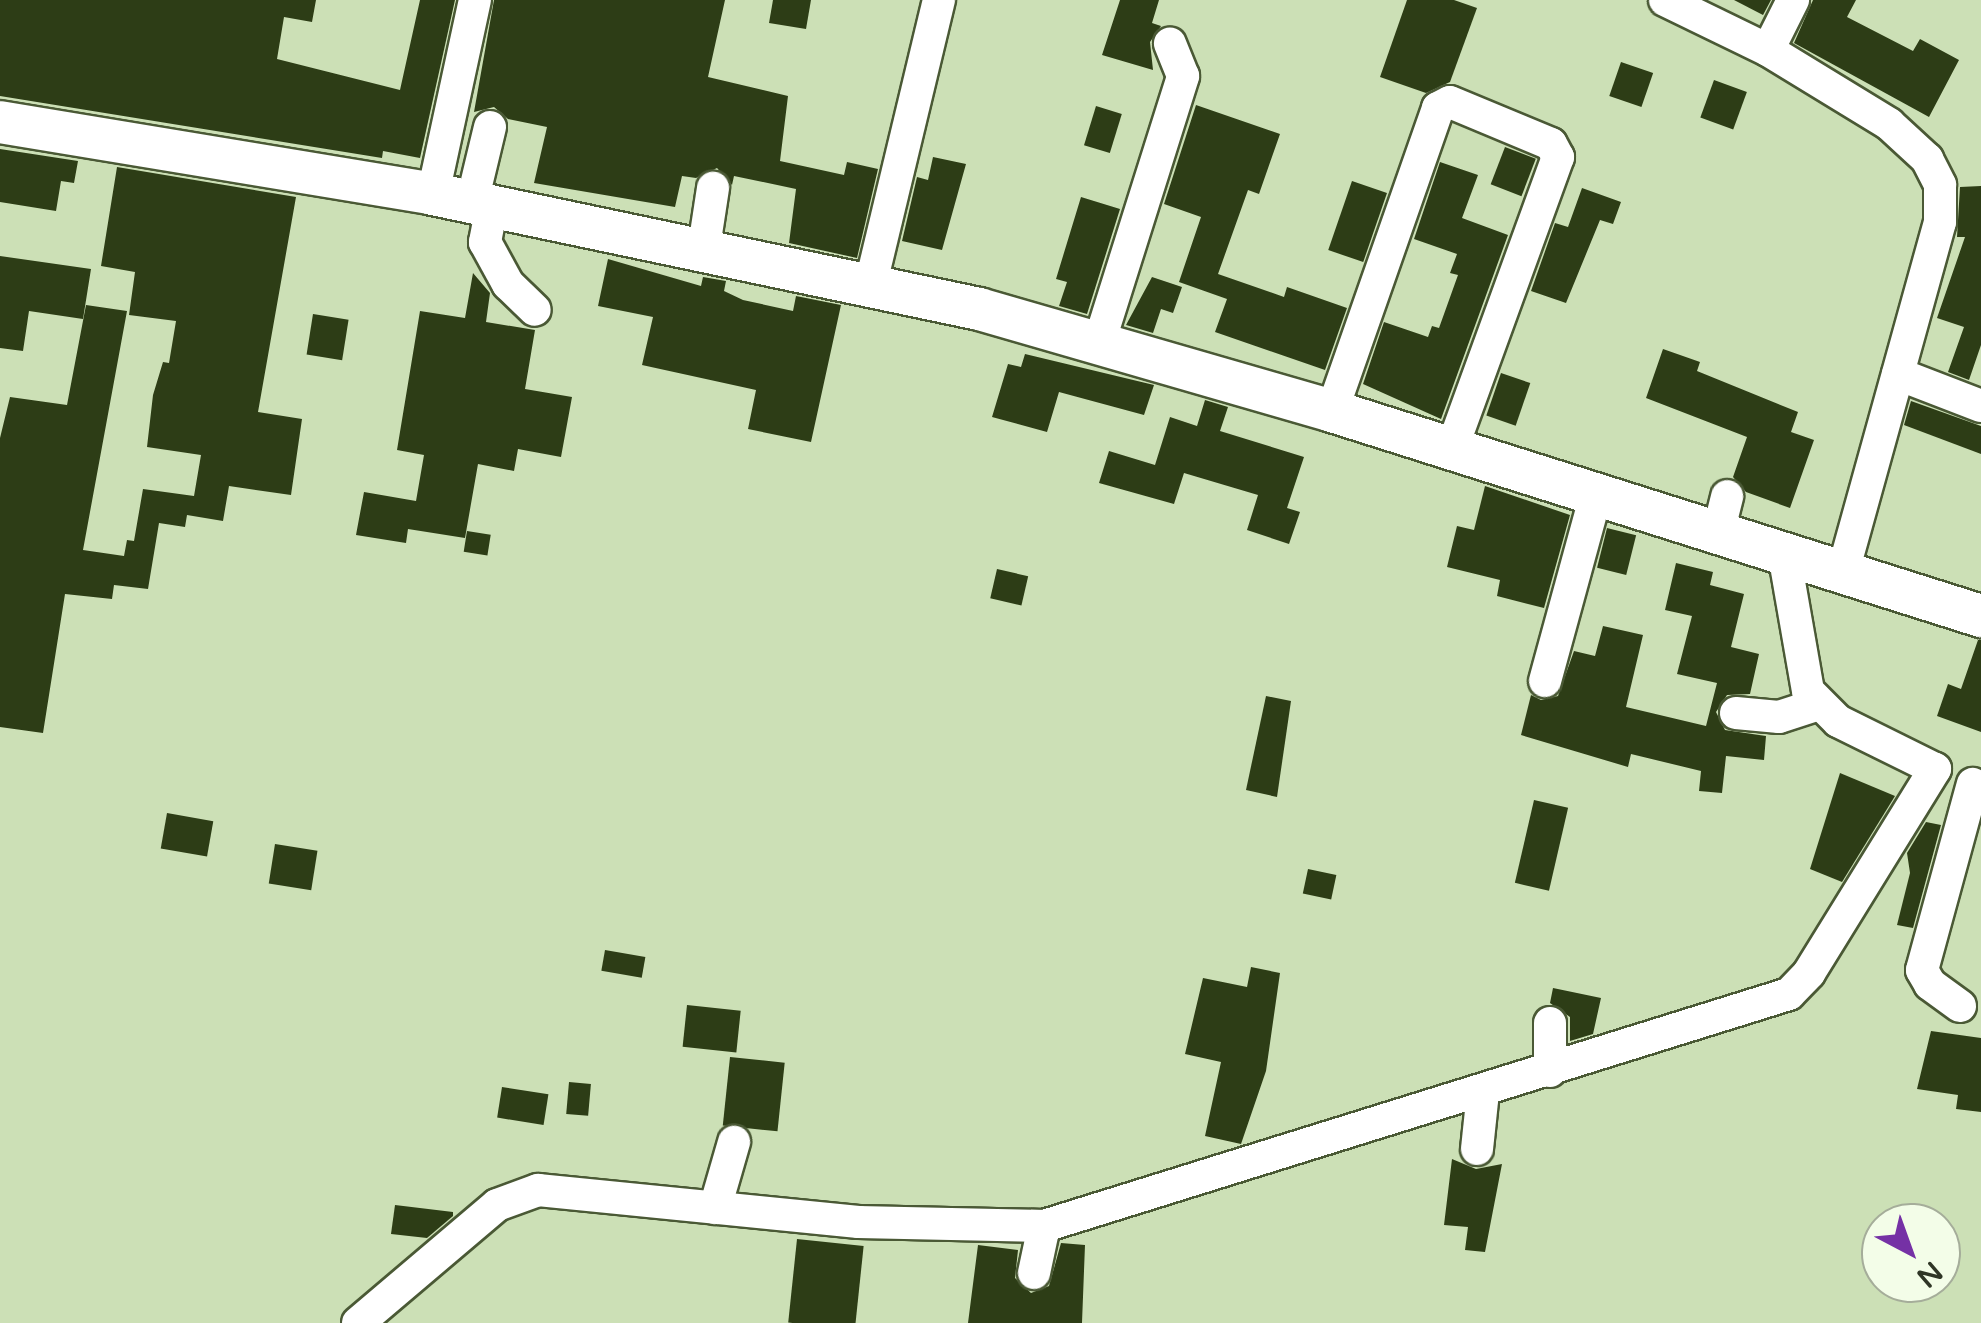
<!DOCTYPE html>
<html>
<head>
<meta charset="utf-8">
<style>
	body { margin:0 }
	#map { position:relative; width:1981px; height:1323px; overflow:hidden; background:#cce0b6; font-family:"Varela Round",sans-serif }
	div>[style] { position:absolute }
	.building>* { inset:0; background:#2d3d16; transform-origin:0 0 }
	.roads { filter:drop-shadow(2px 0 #4a5935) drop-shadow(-2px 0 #4a5935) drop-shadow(0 2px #4a5935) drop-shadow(0 -2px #4a5935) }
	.minor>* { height:32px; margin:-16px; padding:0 16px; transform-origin:16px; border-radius:16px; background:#fff }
	.major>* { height:42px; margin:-21px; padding:0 21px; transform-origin:21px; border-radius:21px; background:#fff }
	span { translate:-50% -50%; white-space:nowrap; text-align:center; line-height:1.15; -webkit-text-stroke:10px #f3fde8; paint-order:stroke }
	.north { position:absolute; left:1861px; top:1203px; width:100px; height:100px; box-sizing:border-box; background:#f3fde8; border:2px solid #a5ad9a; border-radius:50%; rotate:139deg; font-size:28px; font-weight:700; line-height:40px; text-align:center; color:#2f3626 }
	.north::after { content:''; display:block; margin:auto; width:35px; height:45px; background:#7531a5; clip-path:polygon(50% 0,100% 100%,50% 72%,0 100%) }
</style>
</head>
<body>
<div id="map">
	<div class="building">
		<div style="clip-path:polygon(0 0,316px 0,312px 22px,284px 17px,277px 59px,400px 90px,420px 0,455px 0,420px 158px,383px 151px,382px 158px,0 96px)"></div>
		<div style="clip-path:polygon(494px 0,725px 0,708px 77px,788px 96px,780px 161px,844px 175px,847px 162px,878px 169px,857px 258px,789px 243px,796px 189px,734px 176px,732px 185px,717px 168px,696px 178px,682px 176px,675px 207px,534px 183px,547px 127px,508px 119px,494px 107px,474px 112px)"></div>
		<div style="clip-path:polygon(773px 0,811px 0,806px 29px,769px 23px)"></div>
		<div style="clip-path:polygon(1120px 0,1159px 0,1152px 23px,1161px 26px,1150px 42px,1153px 70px,1102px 55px)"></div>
		<div style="clip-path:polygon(1407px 0,1454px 0,1477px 8px,1450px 82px,1426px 93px,1380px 77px)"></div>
		<div style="clip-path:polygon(1734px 0,1771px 0,1763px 15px)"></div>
		<div style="clip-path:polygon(1813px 0,1856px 0,1847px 17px,1913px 51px,1920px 39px,1959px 60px,1929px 117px,1794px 43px)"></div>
		<div style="left:1621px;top:62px;width:34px;height:36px;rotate:19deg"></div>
		<div style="left:1714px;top:80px;width:35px;height:40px;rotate:20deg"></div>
		<div style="clip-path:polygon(1196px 105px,1280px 134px,1259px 194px,1248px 190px,1218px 274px,1284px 297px,1287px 287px,1347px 308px,1325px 370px,1215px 332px,1227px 299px,1179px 282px,1201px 217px,1164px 204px)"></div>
		<div style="left:1096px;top:106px;width:27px;height:41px;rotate:17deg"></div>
		<div style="left:1505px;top:147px;width:33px;height:40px;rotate:21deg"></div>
		<div style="clip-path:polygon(0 149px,78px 161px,74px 183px,61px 181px,56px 211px,0 202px)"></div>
		<div style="clip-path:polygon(933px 157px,966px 164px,942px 250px,902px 241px,917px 177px,928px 180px)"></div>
		<div style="clip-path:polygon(1440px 162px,1478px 175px,1462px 218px,1508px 235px,1441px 419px,1363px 384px,1384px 322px,1428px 337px,1432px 326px,1439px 328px,1458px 275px,1450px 273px,1457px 254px,1414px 239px)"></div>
		<div style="clip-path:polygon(117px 167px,296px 197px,258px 412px,302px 419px,291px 495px,229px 486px,223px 521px,187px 515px,185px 527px,159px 523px,148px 589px,114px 585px,112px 599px,65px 594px,43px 733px,0 727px,0 438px,10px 397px,67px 405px,86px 305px,127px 311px,83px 550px,124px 556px,127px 540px,134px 541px,143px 489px,194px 496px,201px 455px,147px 447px,153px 395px,163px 362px,169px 363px,176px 321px,129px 315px,135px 272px,101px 266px)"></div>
		<div style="left:1352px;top:181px;width:37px;height:73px;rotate:19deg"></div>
		<div style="clip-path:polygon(1981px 186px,1981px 345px,1969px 380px,1948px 372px,1964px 327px,1937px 318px,1965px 237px,1957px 237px,1960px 187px)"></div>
		<div style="clip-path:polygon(1582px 188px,1621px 202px,1613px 224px,1600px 220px,1566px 303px,1531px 291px,1555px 223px,1568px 227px)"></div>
		<div style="clip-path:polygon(1081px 197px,1120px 209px,1087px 314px,1059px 306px,1067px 282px,1056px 279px)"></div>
		<div style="clip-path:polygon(0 256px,91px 269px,83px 319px,29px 311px,23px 351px,0 348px)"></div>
		<div style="clip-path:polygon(608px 259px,701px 286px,703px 277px,726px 281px,724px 291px,743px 300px,793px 311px,796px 296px,841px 305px,811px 442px,748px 429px,756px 390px,642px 365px,653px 317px,598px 306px)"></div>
		<div style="clip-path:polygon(473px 273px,490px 293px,486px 322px,535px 330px,525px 389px,572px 397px,561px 457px,518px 449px,514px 471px,478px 464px,465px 538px,408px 529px,406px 543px,356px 535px,364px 492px,416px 501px,424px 455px,397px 450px,420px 311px,465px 318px)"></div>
		<div style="clip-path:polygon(1152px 277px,1182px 287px,1173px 313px,1161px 309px,1153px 333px,1126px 325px)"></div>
		<div style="left:313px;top:314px;width:36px;height:41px;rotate:9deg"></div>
		<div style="clip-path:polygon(1663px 349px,1700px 362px,1697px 371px,1798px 412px,1791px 432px,1814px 440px,1790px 508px,1746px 492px,1733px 477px,1747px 437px,1646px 398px)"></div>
		<div style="clip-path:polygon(1025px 354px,1154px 385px,1144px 415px,1059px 392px,1047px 432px,992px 417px,1008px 364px,1021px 367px)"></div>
		<div style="left:1501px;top:373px;width:31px;height:45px;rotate:19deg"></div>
		<div style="clip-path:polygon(1205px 400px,1228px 407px,1220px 431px,1304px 457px,1287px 508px,1300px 512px,1289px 544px,1247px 530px,1258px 495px,1184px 473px,1174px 504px,1099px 483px,1109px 451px,1155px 465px,1170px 417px,1197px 426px)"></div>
		<div style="clip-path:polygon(1911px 401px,1981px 426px,1981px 454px,1904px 425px)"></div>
		<div style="clip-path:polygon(1485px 486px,1570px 515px,1544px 608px,1497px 596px,1500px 580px,1447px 567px,1457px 526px,1474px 530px)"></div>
		<div style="left:1607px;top:528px;width:30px;height:41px;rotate:14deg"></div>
		<div style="left:467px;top:531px;width:24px;height:21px;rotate:9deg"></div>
		<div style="clip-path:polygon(1676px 563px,1713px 572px,1710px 585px,1744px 594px,1731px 647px,1759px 654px,1750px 694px,1727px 695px,1716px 712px,1725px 730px,1766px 736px,1764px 760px,1726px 756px,1722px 793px,1699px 791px,1701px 771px,1631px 754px,1628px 767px,1521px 735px,1531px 695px,1541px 700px,1558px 696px,1574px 651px,1595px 656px,1603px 626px,1643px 635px,1626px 707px,1706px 726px,1717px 683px,1677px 674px,1692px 616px,1665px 610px)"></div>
		<div style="left:997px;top:569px;width:32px;height:30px;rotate:13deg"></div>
		<div style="clip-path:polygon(1978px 640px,1981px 640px,1981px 732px,1937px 716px,1948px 684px,1961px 689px)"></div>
		<div style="clip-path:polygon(1266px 696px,1291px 701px,1277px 797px,1246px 790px)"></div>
		<div style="clip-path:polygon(1840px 773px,1895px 796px,1842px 882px,1810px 869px)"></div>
		<div style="left:1534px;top:800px;width:35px;height:85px;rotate:13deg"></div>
		<div style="left:167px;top:813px;width:47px;height:36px;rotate:10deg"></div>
		<div style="clip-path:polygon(1926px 822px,1941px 825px,1913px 928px,1897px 925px,1910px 873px,1907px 853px)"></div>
		<div style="left:275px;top:844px;width:43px;height:40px;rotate:9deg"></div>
		<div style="left:1308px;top:869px;width:29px;height:25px;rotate:12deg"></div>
		<div style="left:605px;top:950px;width:41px;height:21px;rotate:10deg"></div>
		<div style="clip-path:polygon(1251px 967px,1280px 973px,1266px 1071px,1241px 1144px,1205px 1136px,1221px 1062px,1185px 1054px,1203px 978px,1247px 987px)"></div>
		<div style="clip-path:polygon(1553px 988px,1601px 998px,1593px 1034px,1570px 1041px,1570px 1017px,1550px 1003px)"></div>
		<div style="left:687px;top:1005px;width:54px;height:42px;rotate:6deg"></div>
		<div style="clip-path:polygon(1931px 1031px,1981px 1038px,1981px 1112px,1956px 1109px,1958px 1095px,1917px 1089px)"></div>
		<div style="left:730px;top:1057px;width:55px;height:69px;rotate:6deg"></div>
		<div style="left:569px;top:1082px;width:22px;height:32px;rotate:5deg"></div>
		<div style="left:502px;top:1087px;width:47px;height:31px;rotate:9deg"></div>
		<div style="clip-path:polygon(1452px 1159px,1476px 1169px,1502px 1164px,1485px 1252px,1465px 1250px,1468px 1227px,1444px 1225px)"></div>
		<div style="clip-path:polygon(395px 1205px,453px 1212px,453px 1216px,427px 1238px,391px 1234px)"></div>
		<div style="left:797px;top:1239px;width:67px;height:84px;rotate:6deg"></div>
		<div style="clip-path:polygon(1061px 1243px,1085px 1245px,1082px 1323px,968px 1323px,978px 1245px,1018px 1250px,1015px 1278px,1031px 1293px,1049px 1286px)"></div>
	</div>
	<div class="roads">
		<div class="minor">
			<div style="left:1665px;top:0;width:114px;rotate:25.9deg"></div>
			<div style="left:1768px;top:50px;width:142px;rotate:31.4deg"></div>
			<div style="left:1889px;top:124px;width:52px;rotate:42.6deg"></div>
			<div style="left:1927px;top:159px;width:29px;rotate:63deg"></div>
			<div style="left:1940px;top:185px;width:37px;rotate:90deg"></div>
			<div style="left:1940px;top:222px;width:363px;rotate:105.5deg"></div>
			<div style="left:1768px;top:50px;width:56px;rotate:-63.4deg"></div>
			<div style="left:433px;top:194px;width:198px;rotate:-77.8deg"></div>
			<div style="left:472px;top:202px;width:77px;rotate:-76.5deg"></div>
			<div style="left:492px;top:206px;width:37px;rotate:101deg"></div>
			<div style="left:485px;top:242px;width:48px;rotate:61.3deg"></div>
			<div style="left:508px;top:284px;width:37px;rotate:44deg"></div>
			<div style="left:704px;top:247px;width:60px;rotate:-81.3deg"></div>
			<div style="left:871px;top:283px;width:291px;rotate:-76.5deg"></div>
			<div style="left:1099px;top:343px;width:280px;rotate:-72.5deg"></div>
			<div style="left:1183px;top:76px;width:35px;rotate:-112deg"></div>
			<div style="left:1898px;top:374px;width:89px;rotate:21.1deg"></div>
			<div style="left:1332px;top:411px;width:321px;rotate:-70.7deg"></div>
			<div style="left:1438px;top:108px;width:13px;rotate:-27deg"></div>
			<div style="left:1450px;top:102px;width:109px;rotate:22.6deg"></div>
			<div style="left:1551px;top:144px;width:15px;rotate:62deg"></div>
			<div style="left:1558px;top:157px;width:310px;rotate:110deg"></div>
			<div style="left:1718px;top:533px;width:38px;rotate:-76deg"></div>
			<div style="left:1545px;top:681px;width:194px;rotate:-74.7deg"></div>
			<div style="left:1736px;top:713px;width:43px;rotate:5.3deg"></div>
			<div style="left:1779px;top:717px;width:42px;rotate:-18deg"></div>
			<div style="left:1960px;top:1006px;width:37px;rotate:-144deg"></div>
			<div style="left:1930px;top:984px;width:16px;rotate:-120deg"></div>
			<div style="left:1922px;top:970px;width:193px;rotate:-74.7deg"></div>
			<div style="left:1550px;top:1023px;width:48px;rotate:90deg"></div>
			<div style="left:1477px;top:1149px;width:57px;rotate:-84deg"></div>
			<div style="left:715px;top:1208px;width:69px;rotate:-73.9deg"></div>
			<div style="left:1034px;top:1273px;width:48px;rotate:-78deg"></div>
			<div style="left:358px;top:1323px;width:182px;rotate:-40.3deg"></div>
			<div style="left:497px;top:1205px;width:44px;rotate:-20.1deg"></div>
			<div style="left:538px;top:1190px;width:322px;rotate:5.7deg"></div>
			<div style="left:858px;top:1222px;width:186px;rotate:1.2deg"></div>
			<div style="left:1044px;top:1226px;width:780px;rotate:-17.3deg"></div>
			<div style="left:1789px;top:994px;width:29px;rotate:-46deg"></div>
			<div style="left:1809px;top:973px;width:240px;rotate:-58.3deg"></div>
			<div style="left:1935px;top:769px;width:108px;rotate:-153.7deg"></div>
			<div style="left:1838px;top:721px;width:42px;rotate:-135deg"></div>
			<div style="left:1808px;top:691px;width:139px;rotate:-99.9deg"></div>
		</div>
		<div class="major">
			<div style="left:0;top:122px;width:439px;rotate:9.4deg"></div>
			<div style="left:433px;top:194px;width:558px;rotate:11.89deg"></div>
			<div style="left:979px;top:309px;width:367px;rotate:16.1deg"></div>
			<div style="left:1332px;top:411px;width:681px;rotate:17.53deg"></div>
		</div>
	</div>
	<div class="north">N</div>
</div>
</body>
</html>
